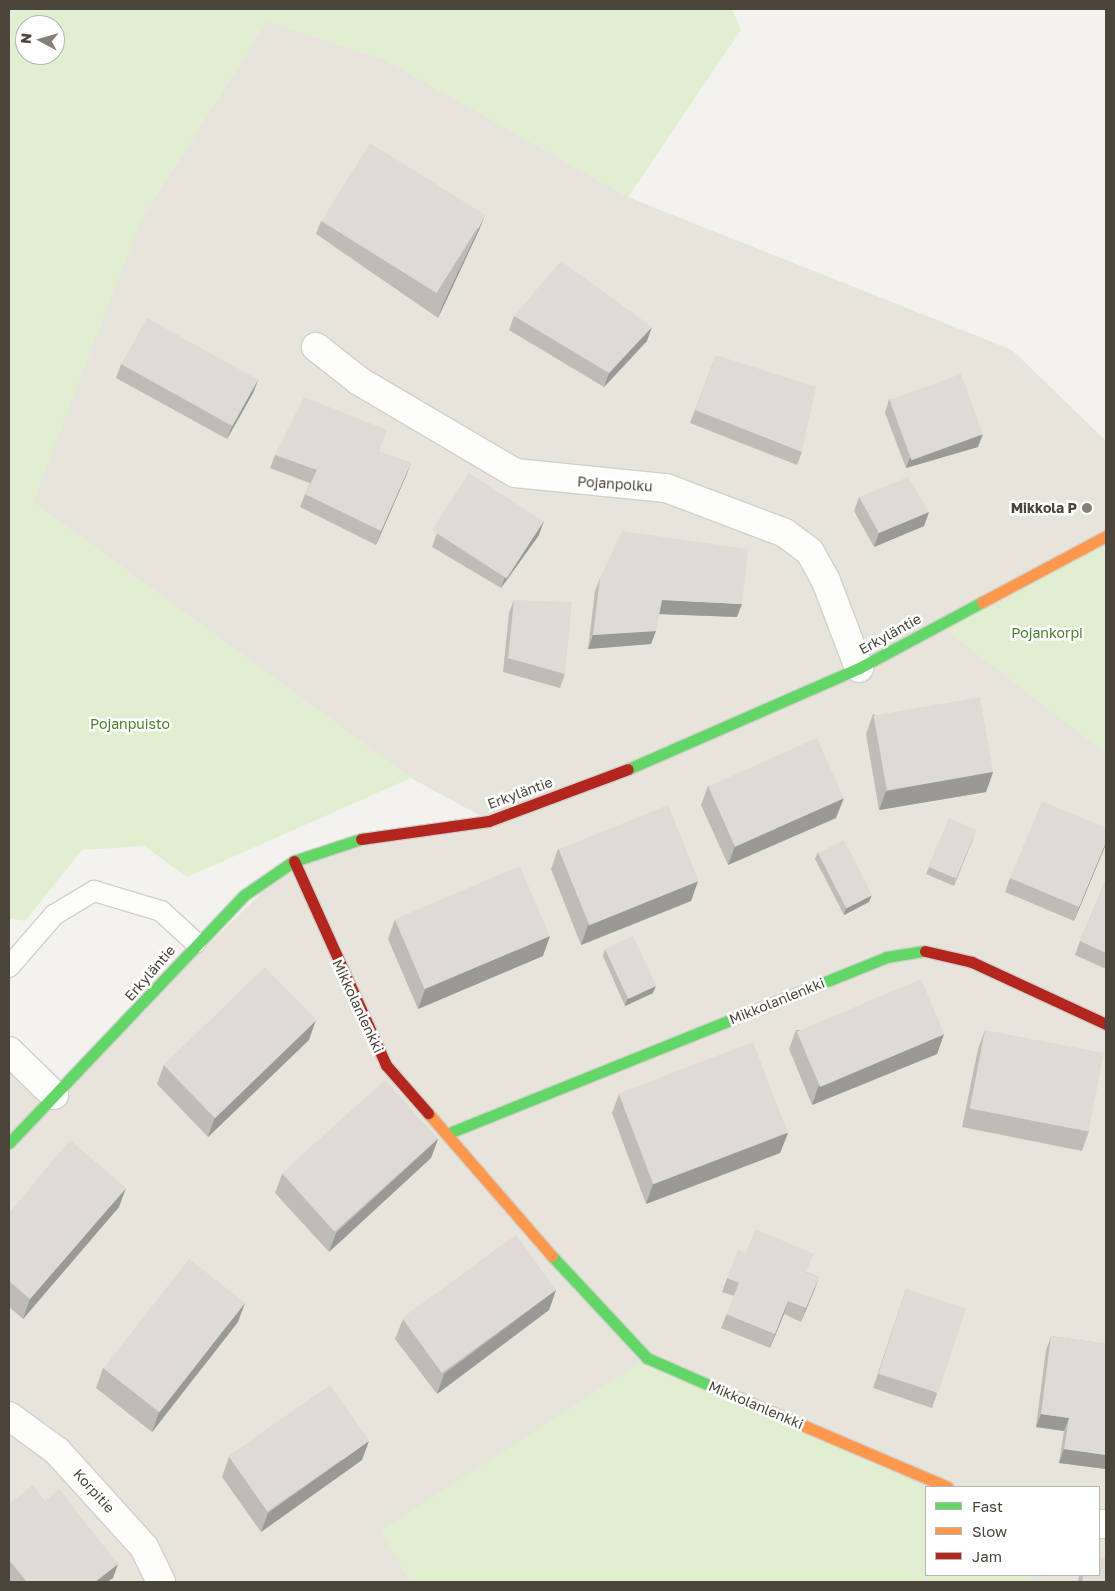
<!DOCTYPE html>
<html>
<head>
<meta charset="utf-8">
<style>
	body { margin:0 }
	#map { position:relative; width:1115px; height:1591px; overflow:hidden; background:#f4f2ee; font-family:"Golos Text",sans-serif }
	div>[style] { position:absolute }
	.residential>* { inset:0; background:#e7e4dc }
	.green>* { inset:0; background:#e1eecf }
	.roads { filter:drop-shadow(1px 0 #d2d0cb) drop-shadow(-1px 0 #d2d0cb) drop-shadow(0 1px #d2d0cb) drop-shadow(0 -1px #d2d0cb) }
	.lane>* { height:20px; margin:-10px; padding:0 10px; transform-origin:10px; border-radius:10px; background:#fdfdfc }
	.street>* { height:28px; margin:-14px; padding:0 14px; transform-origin:14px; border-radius:14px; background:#fdfdfc }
	.fast>* { height:11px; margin:-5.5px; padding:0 5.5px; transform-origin:5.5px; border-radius:5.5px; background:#63d668 }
	.slow>* { height:11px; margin:-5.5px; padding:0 5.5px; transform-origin:5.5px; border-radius:5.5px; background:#ff974d }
	.jam>* { height:11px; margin:-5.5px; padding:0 5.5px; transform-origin:5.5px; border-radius:5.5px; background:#b3261e }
	.wall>* { inset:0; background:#bfbcb8 }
	.shaded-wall>* { inset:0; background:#9b9996 }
	.building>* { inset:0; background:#dedbd6; transform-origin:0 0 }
	.dots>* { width:14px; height:14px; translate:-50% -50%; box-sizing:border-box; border:2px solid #fff; border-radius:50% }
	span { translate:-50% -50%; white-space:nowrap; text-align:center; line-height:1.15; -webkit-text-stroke:5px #fff; paint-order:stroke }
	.street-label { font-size:14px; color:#4b4439 }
	.poi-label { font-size:14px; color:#4b4439; font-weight:700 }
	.right { translate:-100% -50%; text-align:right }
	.park-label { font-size:14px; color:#4a7f2a }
	.frame { position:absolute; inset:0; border:10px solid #4b4439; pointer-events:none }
	.legend { position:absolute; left:925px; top:1486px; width:175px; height:90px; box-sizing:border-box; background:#fff; border:1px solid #b7b4b0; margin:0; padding:6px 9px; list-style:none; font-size:15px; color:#4b4439 }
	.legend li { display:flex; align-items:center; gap:10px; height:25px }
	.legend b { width:25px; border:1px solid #b7b4b0 }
	.north { position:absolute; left:15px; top:15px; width:50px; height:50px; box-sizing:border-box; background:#fff; border:1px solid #b7b4b0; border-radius:50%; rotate:276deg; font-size:14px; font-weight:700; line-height:20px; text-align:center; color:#4b4439 }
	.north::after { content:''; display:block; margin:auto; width:18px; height:22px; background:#868178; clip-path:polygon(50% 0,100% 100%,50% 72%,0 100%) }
</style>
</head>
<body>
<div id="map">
	<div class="residential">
		<div style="clip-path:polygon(267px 21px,386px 60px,628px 197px,1012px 350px,1106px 441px,1106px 537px,939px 624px,1106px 753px,1106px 1582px,1032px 1582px,1032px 1575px,1099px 1575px,1099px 1487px,948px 1487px,382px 1530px,410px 1582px,9px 1582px,9px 1051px,54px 1094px,294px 861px,488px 820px,411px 778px,33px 502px,137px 226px)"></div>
	</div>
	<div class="green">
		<div style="clip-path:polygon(evenodd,9px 9px,732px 9px,741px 30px,628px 197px,386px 60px,267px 21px,142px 218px,33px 502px,411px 778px,187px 877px,144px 846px,82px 850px,25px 921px,9px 918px,9px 9px,25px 25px,55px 25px,55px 55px,25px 55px,25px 25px)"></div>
		<div style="clip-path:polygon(1106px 538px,1106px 753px,939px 624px)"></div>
		<div style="clip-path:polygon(647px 1358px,926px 1487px,926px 1575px,1032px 1575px,1032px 1582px,410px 1582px,382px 1530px)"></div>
	</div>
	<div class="roads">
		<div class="lane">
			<div style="left:9px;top:967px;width:69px;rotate:-49.1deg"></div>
			<div style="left:54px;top:915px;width:47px;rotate:-31deg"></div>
			<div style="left:94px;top:891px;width:70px;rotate:16.6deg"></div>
			<div style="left:161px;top:911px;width:47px;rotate:42.4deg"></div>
		</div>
		<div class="street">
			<div style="left:316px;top:347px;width:55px;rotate:38.3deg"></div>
			<div style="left:359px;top:381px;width:181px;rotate:30.5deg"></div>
			<div style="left:515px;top:473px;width:152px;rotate:5.7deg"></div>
			<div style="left:666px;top:488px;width:127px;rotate:20.7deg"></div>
			<div style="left:785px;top:533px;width:31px;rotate:37deg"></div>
			<div style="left:810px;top:552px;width:33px;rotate:61deg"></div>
			<div style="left:826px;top:581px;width:93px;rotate:69.2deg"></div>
			<div style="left:9px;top:1051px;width:63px;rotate:44.4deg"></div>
			<div style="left:9px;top:1416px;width:59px;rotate:36.1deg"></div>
			<div style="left:57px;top:1451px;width:130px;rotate:47.8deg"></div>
			<div style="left:144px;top:1547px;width:39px;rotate:64deg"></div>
			<div style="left:1099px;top:1524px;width:7px"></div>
		</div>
		<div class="fast">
			<div style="left:628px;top:769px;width:252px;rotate:-23.6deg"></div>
			<div style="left:859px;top:668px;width:140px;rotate:-28.2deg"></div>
			<div style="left:449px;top:1133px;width:471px;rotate:-21.9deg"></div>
			<div style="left:886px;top:957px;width:39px;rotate:-9deg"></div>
			<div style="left:9px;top:1143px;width:340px;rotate:-46.5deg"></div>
			<div style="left:243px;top:896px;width:62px;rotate:-34.5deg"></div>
			<div style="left:294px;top:861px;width:71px;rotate:-18.2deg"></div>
			<div style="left:552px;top:1256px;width:139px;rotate:47deg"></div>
			<div style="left:647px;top:1358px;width:85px;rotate:23.6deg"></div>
		</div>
		<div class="slow">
			<div style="left:982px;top:602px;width:140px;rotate:-28deg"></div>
			<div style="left:428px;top:1113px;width:189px;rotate:49.1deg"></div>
			<div style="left:725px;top:1392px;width:242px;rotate:23.1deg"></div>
		</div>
		<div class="jam">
			<div style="left:361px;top:839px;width:129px;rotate:-8deg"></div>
			<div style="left:489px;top:821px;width:148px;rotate:-20.5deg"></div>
			<div style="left:294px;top:861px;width:224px;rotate:65.7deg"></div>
			<div style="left:386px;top:1065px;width:64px;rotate:48.8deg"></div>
			<div style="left:925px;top:951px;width:48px;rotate:13.2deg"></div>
			<div style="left:972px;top:962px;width:148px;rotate:24.8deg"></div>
		</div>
	</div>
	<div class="wall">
		<div style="clip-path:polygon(321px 221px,480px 228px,438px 318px,316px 234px)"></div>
		<div style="clip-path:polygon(514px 316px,647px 341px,604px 387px,509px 330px)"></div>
		<div style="clip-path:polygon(716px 355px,802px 452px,797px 465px,690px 423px)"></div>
		<div style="clip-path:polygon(121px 364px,258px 380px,253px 393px,227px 439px,116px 378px)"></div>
		<div style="clip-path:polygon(889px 399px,978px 447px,906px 468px,885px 413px)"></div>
		<div style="clip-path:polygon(379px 452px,411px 463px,406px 476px,376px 545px,300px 507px,305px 494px,310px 483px,270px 468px,275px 455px)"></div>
		<div style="clip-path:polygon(859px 497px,929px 512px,924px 526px,874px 547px,854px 511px)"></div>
		<div style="clip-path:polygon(437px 533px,539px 535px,501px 588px,432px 547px)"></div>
		<div style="clip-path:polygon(600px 578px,737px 617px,659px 614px,651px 644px,588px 649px,595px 591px)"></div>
		<div style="clip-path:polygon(514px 600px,565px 674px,560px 688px,503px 672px,509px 613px)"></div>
		<div style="clip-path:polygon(873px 714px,993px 772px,986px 792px,879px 810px,866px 734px)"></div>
		<div style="clip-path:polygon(708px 786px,836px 818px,728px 865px,701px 805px)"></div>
		<div style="clip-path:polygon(974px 837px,954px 886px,926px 874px,929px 867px)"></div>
		<div style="clip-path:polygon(1106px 844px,1074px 921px,1005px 892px,1010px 878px)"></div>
		<div style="clip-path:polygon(558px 849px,698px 881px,691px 901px,581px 945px,551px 869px)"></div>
		<div style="clip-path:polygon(818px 852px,869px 902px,844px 915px,815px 859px)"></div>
		<div style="clip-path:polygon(1106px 880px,1106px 969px,1075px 955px,1080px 941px)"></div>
		<div style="clip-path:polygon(395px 919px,543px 956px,418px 1009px,388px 939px)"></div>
		<div style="clip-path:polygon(605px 949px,653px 993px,625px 1006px,603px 956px)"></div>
		<div style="clip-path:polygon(796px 1030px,944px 1034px,937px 1054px,812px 1105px,789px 1049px)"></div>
		<div style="clip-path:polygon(985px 1030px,1089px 1131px,1082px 1151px,962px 1127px,978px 1049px)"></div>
		<div style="clip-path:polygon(309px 1040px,208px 1137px,157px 1084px,164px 1065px)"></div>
		<div style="clip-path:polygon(619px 1094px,788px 1133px,780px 1153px,646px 1204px,612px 1113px)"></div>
		<div style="clip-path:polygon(438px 1139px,431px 1158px,329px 1252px,275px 1193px,282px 1174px)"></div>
		<div style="clip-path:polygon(119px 1207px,23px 1319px,9px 1307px,9px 1213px)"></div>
		<div style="clip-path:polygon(746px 1253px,807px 1272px,819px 1277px,801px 1322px,784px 1314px,770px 1348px,721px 1328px,734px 1296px,722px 1292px,727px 1278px)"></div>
		<div style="clip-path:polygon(906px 1289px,937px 1394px,932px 1408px,873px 1388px)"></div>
		<div style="clip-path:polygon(556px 1290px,549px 1310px,437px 1394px,395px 1339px,403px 1319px)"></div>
		<div style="clip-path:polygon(238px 1322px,152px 1432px,96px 1388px,103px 1368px)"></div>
		<div style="clip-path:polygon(1051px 1336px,1106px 1344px,1106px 1469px,1059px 1463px,1064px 1431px,1036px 1427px,1046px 1350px)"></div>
		<div style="clip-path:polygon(229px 1457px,362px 1460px,261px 1532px,222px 1477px)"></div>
		<div style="clip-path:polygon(45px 1501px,113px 1578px,107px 1582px,11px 1582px,9px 1580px,9px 1504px)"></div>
		<div style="clip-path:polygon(1079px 1575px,1099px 1575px,1106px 1582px,1078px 1582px)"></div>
	</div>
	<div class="shaded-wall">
		<div style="clip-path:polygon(485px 215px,480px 228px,438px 318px,443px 304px)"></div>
		<div style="clip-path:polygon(652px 327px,647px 341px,604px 387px,609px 373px)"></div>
		<div style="clip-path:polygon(258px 380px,253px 393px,227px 439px,232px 426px)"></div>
		<div style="clip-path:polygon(983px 434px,978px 447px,906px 468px,911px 455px)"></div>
		<div style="clip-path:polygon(411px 463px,406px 476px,376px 545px,381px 531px)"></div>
		<div style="clip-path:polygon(929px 512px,924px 526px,874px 547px,879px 533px)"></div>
		<div style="clip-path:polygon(544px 521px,539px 535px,501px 588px,506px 574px)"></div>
		<div style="clip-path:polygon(662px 600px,742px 604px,737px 617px,657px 614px)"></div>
		<div style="clip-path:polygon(656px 631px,651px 644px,588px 649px,593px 635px)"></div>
		<div style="clip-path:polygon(993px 772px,986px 792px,879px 810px,886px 791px)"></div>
		<div style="clip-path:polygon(844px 798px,836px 818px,728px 865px,735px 846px)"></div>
		<div style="clip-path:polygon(1106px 842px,1106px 844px,1074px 921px,1079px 907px)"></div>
		<div style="clip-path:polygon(698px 881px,691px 901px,581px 945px,588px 925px)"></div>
		<div style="clip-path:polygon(872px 895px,869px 902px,844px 915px,846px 908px)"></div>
		<div style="clip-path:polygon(550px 936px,543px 956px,418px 1009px,425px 989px)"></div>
		<div style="clip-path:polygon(656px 986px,653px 993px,625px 1006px,627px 999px)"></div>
		<div style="clip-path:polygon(316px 1020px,309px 1040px,208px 1137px,215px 1117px)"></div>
		<div style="clip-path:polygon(944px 1034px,937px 1054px,812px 1105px,819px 1085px)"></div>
		<div style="clip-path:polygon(788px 1133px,780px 1153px,646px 1204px,653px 1184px)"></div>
		<div style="clip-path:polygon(438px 1139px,431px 1158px,329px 1252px,336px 1233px)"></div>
		<div style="clip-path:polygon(126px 1188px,119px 1207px,23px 1319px,30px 1299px)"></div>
		<div style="clip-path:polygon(819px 1277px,814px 1291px,801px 1322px,806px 1308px)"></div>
		<div style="clip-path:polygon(556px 1290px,549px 1310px,437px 1394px,444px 1374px)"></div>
		<div style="clip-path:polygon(788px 1301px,784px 1314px,770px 1348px,775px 1334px)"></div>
		<div style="clip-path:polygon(245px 1303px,238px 1322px,152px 1432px,159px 1412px)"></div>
		<div style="clip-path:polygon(1041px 1414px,1069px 1418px,1064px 1431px,1036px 1427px)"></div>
		<div style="clip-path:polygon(369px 1441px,362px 1460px,261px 1532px,268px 1513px)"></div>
		<div style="clip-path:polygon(1064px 1449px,1106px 1455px,1106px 1469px,1059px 1463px)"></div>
		<div style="clip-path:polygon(118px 1564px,113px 1578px,107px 1582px,95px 1582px)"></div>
	</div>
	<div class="building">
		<div style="left:370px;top:143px;width:136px;height:92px;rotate:32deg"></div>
		<div style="clip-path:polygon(561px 261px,652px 327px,609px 373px,514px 316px)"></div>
		<div style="left:147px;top:318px;width:127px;height:53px;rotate:29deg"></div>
		<div style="clip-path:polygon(716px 355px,816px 387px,802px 452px,695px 410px)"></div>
		<div style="left:961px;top:374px;width:64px;height:76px;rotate:70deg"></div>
		<div style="clip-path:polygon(304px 397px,387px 430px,379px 452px,411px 463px,381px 531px,305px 494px,317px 470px,275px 455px)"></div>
		<div style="left:469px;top:473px;width:89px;height:68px;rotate:33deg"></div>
		<div style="clip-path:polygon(908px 477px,929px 512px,879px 533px,859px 497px)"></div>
		<div style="clip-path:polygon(622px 531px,748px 549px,742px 604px,662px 600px,656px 631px,593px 635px,600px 578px)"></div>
		<div style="clip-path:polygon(514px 600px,572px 602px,565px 674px,508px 658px)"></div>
		<div style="left:980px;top:697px;width:76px;height:108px;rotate:80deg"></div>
		<div style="left:817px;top:738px;width:66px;height:119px;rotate:66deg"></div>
		<div style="clip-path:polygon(1042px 801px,1106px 828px,1106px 842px,1079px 907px,1010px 878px)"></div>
		<div style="left:668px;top:805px;width:82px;height:118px;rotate:68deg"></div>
		<div style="left:949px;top:818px;width:30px;height:53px;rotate:23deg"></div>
		<div style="left:844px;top:840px;width:62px;height:29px;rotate:63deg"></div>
		<div style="left:520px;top:866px;width:76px;height:136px;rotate:67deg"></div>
		<div style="clip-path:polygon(1106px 880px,1106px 953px,1080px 941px)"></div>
		<div style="left:633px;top:936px;width:55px;height:31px;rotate:65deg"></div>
		<div style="left:265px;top:967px;width:74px;height:141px;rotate:46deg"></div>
		<div style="left:921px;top:979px;width:60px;height:135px;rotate:67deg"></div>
		<div style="left:985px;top:1030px;width:121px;height:80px;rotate:11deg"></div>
		<div style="left:753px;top:1042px;width:97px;height:144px;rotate:69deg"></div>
		<div style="left:385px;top:1080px;width:79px;height:139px;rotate:48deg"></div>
		<div style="clip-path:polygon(70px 1140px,126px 1188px,30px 1299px,9px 1281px,9px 1213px)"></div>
		<div style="clip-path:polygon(755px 1229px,814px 1254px,806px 1272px,819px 1277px,806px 1308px,788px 1301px,775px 1334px,726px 1314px,739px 1283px,727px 1278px,738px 1250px,746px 1253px)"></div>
		<div style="left:516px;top:1235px;width:68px;height:141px;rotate:54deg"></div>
		<div style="left:189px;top:1259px;width:71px;height:139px;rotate:38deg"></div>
		<div style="left:906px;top:1289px;width:63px;height:89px;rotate:18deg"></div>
		<div style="clip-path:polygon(1051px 1336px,1106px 1344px,1106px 1455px,1064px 1449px,1069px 1418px,1041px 1414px)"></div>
		<div style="left:330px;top:1385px;width:68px;height:124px;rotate:55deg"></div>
		<div style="clip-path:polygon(33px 1485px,45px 1501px,59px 1489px,118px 1564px,95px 1582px,27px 1582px,9px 1560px,9px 1504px)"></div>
		<div style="clip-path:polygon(1099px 1557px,1106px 1558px,1106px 1582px,1082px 1582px,1083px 1575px,1099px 1575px)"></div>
	</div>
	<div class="dots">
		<div style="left:1087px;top:508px;background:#868178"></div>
	</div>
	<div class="street-label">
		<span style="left:615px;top:484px;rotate:4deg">Pojanpolku</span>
		<span style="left:890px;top:634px;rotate:-29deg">Erkyläntie</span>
		<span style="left:520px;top:793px;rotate:-20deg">Erkyläntie</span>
		<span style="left:150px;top:973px;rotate:-49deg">Erkyläntie</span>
		<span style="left:777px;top:1001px;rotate:-22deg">Mikkolanlenkki</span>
		<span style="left:358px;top:1006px;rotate:65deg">Mikkolanlenkki</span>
		<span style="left:756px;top:1405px;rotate:23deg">Mikkolanlenkki</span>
		<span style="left:94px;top:1491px;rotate:48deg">Korpitie</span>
	</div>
	<div class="poi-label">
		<span class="right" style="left:1077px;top:508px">Mikkola P</span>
	</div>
	<div class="park-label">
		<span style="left:1047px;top:633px">Pojankorpi</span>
		<span style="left:130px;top:724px">Pojanpuisto</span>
	</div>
	<div class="frame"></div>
	<ul class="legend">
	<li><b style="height:6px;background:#63d668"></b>Fast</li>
	<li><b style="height:6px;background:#ff974d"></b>Slow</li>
	<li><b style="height:6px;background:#b3261e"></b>Jam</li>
	</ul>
	<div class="north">N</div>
</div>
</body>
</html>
